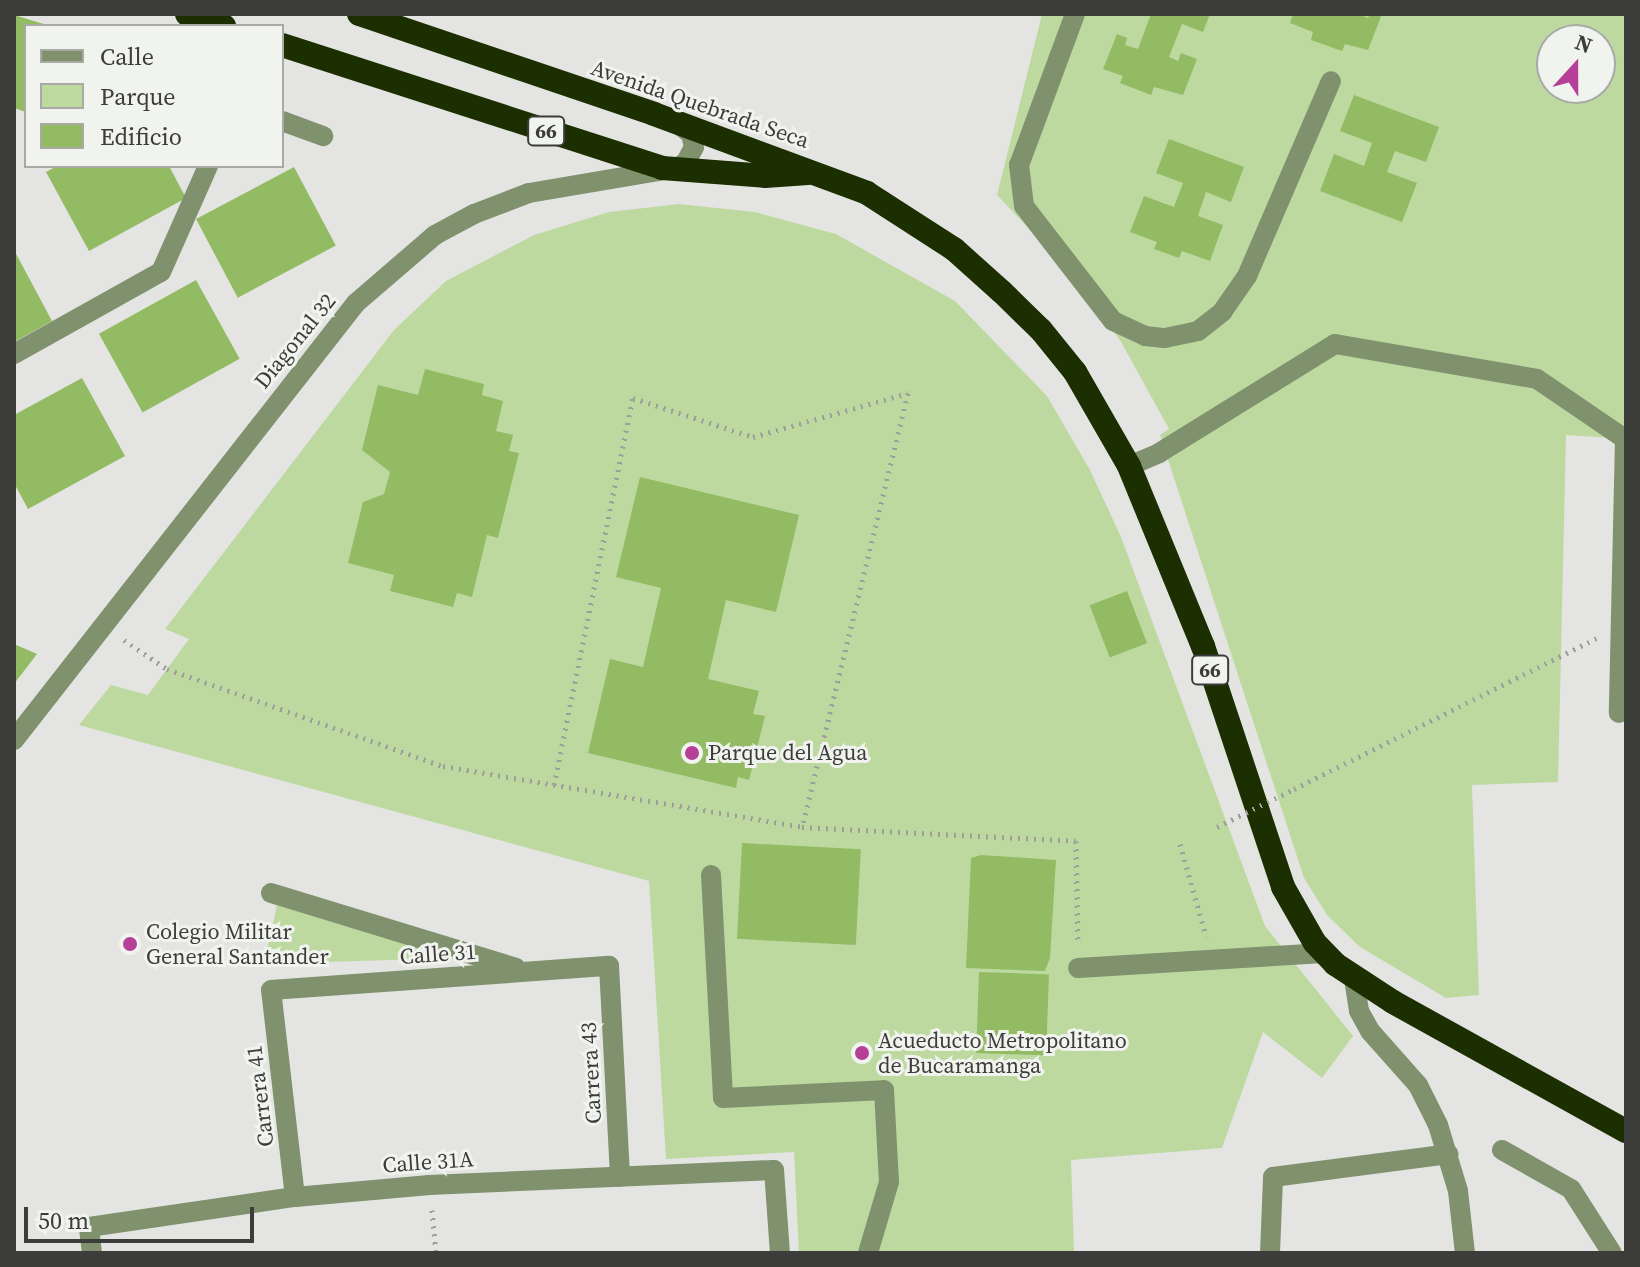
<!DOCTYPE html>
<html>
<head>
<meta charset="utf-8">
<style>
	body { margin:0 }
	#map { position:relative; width:1640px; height:1267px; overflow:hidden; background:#e4e5e2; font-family:"Source Serif 4",serif }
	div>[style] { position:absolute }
	.green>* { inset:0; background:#bdd9a0 }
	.building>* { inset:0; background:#93bb63; transform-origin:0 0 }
	.path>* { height:5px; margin-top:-2.5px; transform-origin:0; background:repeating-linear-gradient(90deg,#9e9f9d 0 2px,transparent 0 8px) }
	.minor>* { height:20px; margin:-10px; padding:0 10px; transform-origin:10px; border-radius:10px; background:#7f916d }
	.highway>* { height:24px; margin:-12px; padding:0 12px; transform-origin:12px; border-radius:12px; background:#1c2f00 }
	.path-bridge>* { height:5px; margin-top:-2.5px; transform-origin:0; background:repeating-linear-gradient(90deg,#9e9f9d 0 2px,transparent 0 8px) }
	.dots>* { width:22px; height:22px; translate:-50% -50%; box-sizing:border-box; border:4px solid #f1f3ef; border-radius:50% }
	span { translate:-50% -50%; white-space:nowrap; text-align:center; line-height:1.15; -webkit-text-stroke:6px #f1f3ef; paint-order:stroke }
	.shield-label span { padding:2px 6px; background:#f1f3ef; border:2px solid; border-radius:6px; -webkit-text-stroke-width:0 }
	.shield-label { font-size:20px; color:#3c3d3b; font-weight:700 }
	.street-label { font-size:22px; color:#3c3d3b }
	.poi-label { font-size:22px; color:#3c3d3b }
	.left { translate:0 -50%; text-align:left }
	.frame { position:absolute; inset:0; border:16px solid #3c3d3b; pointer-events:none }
	.legend { position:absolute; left:24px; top:24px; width:260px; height:144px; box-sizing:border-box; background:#f1f3ef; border:2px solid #a9aaa7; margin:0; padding:10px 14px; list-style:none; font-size:24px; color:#3c3d3b }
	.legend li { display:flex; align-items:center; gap:16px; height:40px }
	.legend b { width:40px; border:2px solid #a9aaa7 }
	.north { position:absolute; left:1536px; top:24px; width:80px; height:80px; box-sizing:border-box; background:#f1f3ef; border:2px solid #a9aaa7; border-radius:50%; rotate:21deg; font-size:22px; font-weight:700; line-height:32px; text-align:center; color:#3c3d3b }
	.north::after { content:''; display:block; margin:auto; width:28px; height:36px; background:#b64098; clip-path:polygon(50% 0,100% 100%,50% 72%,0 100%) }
	.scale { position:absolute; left:24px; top:1207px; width:230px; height:36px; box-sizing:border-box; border:4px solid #3c3d3b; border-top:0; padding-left:10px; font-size:24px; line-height:28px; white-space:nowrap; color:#3c3d3b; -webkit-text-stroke:6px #f1f3ef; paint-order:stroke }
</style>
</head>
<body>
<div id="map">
	<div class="green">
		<div style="clip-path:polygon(evenodd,1042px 14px,1626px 14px,1626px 439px,1566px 435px,1558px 782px,1472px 785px,1479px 995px,1446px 998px,1360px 947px,1327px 915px,1304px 878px,1160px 435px,1169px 429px,1120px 340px,1065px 267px,997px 195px,1042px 14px,1552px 40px,1600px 40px,1600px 88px,1552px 88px,1552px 40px)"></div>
		<div style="clip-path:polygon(679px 204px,755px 212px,836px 234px,955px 301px,1047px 396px,1090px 470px,1121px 537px,1265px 926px,1353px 1036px,1322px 1078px,1263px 1032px,1222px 1148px,1071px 1160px,1074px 1253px,799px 1253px,794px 1152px,666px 1159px,649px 881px,79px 725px,111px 685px,148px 695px,189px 639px,165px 629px,394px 330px,446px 281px,534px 235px,609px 212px)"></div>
		<div style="clip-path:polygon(277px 905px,452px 958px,264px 964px)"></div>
	</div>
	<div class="building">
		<div style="clip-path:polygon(1151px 14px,1210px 14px,1203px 32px,1182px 24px,1169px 57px,1178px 61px,1181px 53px,1197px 59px,1183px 95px,1154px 87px,1151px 95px,1120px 83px,1123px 76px,1103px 69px,1117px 34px,1127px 38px,1125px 45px,1138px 49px)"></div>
		<div style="clip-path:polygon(1293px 14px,1358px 14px,1368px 18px,1370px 14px,1382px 14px,1368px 50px,1345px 44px,1342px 51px,1311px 40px,1313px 32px,1290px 23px)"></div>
		<div style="clip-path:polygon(14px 15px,47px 25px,26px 26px,26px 112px,14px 108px)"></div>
		<div style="clip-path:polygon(1354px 95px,1439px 127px,1426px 162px,1395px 151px,1387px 172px,1417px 183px,1402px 222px,1320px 191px,1334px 154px,1364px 166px,1372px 143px,1340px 131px)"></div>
		<div style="clip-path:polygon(1169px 139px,1244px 167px,1231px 202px,1206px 192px,1198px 216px,1223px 225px,1210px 261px,1182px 251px,1179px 258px,1154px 249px,1157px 242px,1130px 232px,1144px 196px,1174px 207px,1183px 183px,1156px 173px)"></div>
		<div style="clip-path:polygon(57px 166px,169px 166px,186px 198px,89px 251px,46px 172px)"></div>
		<div style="left:294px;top:167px;width:89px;height:111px;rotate:62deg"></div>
		<div style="clip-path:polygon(14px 250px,52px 321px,14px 342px)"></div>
		<div style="left:196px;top:280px;width:90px;height:111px;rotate:61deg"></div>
		<div style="clip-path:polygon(425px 369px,484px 384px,482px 395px,503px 401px,496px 431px,513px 435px,509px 451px,519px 453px,498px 538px,487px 535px,472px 597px,457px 593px,453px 607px,390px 591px,394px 575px,348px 563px,363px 502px,384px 494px,390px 472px,362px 450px,378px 385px,418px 395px)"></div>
		<div style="clip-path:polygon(82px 378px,125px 456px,28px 509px,14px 483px,14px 415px)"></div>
		<div style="clip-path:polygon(640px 477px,799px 515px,776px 612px,726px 600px,708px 679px,759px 691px,753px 714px,765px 716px,749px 780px,738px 777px,736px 788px,588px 753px,610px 659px,643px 667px,661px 588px,616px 577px)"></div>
		<div style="left:1127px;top:591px;width:56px;height:40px;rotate:69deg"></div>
		<div style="clip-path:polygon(14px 644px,37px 654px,14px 684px)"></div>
		<div style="left:742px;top:843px;width:119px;height:96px;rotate:3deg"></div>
		<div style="clip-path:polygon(981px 855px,1056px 860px,1050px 958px,1045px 971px,966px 968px,971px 858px)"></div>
		<div style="left:979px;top:972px;width:70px;height:81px;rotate:2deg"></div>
	</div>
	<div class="path">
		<div style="left:124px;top:640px;width:52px;rotate:34deg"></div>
		<div style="left:167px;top:669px;width:293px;rotate:19.4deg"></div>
		<div style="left:443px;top:766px;width:364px;rotate:9.6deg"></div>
		<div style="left:802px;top:827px;width:274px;rotate:2.9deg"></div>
		<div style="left:1076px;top:841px;width:103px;rotate:88.9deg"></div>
		<div style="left:554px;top:785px;width:395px;rotate:-78.5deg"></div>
		<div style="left:633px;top:398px;width:126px;rotate:18deg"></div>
		<div style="left:753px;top:437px;width:161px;rotate:-15.8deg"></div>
		<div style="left:908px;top:393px;width:447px;rotate:103.7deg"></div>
		<div style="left:1294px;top:789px;width:339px;rotate:-26.5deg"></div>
		<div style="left:1180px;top:844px;width:96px;rotate:74.2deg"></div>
		<div style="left:432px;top:1210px;width:43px;rotate:84.7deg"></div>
	</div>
	<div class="minor">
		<div style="left:1075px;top:14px;width:161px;rotate:110.3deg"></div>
		<div style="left:1019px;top:165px;width:41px;rotate:83deg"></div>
		<div style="left:1024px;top:206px;width:145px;rotate:52.3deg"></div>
		<div style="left:1113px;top:321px;width:35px;rotate:25deg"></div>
		<div style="left:1145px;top:336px;width:20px;rotate:6deg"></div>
		<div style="left:1165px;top:338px;width:34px;rotate:-12deg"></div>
		<div style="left:1198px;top:331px;width:31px;rotate:-38deg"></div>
		<div style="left:1222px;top:312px;width:44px;rotate:-55.2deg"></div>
		<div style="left:1247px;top:276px;width:212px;rotate:-66.7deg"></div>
		<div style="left:282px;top:121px;width:44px;rotate:20.1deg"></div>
		<div style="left:14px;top:354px;width:168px;rotate:-29.2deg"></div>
		<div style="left:161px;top:272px;width:116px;rotate:-66.1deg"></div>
		<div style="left:1129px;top:466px;width:33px;rotate:-23deg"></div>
		<div style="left:1159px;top:453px;width:207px;rotate:-31.8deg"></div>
		<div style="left:1335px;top:344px;width:205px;rotate:9.8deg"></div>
		<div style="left:1537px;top:379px;width:107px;rotate:34.3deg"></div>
		<div style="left:1625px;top:439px;width:274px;rotate:91.3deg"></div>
		<div style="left:14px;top:740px;width:555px;rotate:-51.95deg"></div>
		<div style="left:356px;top:303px;width:104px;rotate:-40.7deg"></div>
		<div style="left:435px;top:235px;width:44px;rotate:-28.3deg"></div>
		<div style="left:474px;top:214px;width:59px;rotate:-20.9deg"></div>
		<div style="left:529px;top:193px;width:150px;rotate:-9.6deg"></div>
		<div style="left:677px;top:168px;width:11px;rotate:-34deg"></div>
		<div style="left:686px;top:162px;width:17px;rotate:-62deg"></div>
		<div style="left:694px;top:147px;width:13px;rotate:-103deg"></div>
		<div style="left:691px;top:134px;width:18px;rotate:-142deg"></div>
		<div style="left:711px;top:875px;width:223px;rotate:86.9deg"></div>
		<div style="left:723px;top:1098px;width:161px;rotate:-2.8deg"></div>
		<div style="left:884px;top:1090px;width:92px;rotate:86.9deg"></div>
		<div style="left:889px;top:1182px;width:74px;rotate:106.5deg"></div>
		<div style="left:271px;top:893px;width:256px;rotate:17deg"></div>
		<div style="left:1078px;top:968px;width:247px;rotate:-3.5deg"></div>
		<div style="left:1354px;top:979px;width:32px;rotate:81deg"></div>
		<div style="left:1359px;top:1011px;width:23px;rotate:61deg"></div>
		<div style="left:1370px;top:1031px;width:72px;rotate:48.4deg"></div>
		<div style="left:1418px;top:1085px;width:45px;rotate:63.4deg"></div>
		<div style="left:1438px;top:1125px;width:69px;rotate:73.1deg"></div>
		<div style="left:1458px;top:1191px;width:62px;rotate:83.6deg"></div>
		<div style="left:1502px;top:1150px;width:79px;rotate:29.5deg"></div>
		<div style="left:1571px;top:1189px;width:76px;rotate:57.4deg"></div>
		<div style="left:295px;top:1197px;width:208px;rotate:-96.6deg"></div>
		<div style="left:271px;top:990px;width:339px;rotate:-4.1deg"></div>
		<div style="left:609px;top:966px;width:211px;rotate:87deg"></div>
		<div style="left:92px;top:1253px;width:26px;rotate:-97deg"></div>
		<div style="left:89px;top:1227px;width:208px;rotate:-8.3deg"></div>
		<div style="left:295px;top:1197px;width:135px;rotate:-5.1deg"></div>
		<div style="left:429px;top:1185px;width:345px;rotate:-2.5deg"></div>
		<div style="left:774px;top:1170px;width:83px;rotate:85.9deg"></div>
		<div style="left:1270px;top:1253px;width:76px;rotate:-87.7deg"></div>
		<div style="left:1273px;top:1177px;width:177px;rotate:-7.4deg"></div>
	</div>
	<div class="highway">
		<div style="left:187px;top:14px;width:39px;rotate:18deg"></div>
		<div style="left:359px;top:14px;width:311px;rotate:18.7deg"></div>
		<div style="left:654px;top:114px;width:227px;rotate:20.3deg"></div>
		<div style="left:867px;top:193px;width:103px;rotate:32.8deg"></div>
		<div style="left:954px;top:249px;width:64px;rotate:41.9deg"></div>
		<div style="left:1002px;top:292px;width:54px;rotate:44.3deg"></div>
		<div style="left:1041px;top:330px;width:54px;rotate:51deg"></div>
		<div style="left:1075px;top:372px;width:108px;rotate:60.1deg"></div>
		<div style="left:1129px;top:466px;width:195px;rotate:67.7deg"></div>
		<div style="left:1203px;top:646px;width:254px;rotate:71.6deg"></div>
		<div style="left:1283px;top:887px;width:64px;rotate:60.3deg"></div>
		<div style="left:1315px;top:943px;width:29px;rotate:46deg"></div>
		<div style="left:1335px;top:964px;width:69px;rotate:33.2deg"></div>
		<div style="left:1393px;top:1002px;width:266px;rotate:29deg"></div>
		<div style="left:282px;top:45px;width:399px;rotate:17.9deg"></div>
		<div style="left:662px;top:168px;width:103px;rotate:4.4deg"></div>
		<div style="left:765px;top:176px;width:43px;rotate:-4deg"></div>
	</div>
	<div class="path-bridge">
		<div style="left:1217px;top:827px;width:86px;rotate:-26.3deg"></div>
	</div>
	<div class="dots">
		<div style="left:692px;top:753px;background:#b64098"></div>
		<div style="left:130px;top:944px;background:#b64098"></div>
		<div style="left:862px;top:1053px;background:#b64098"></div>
	</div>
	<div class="shield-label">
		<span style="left:546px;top:131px">66</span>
		<span style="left:1210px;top:670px">66</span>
	</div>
	<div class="street-label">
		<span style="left:700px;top:104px;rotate:19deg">Avenida Quebrada Seca</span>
		<span style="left:295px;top:341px;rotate:-51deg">Diagonal 32</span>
		<span style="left:438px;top:954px;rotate:-4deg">Calle 31</span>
		<span style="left:591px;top:1073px;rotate:-93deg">Carrera 43</span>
		<span style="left:260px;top:1096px;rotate:-97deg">Carrera 41</span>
		<span style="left:428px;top:1162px;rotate:-4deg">Calle 31A</span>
	</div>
	<div class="poi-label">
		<span class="left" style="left:708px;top:753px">Parque del Agua</span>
		<span class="left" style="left:146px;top:944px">Colegio Militar<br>General Santander</span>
		<span class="left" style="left:878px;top:1053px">Acueducto Metropolitano<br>de Bucaramanga</span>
	</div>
	<div class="frame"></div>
	<ul class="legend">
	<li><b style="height:10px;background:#7f916d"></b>Calle</li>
	<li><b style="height:22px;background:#bdd9a0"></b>Parque</li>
	<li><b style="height:22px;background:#93bb63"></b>Edificio</li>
	</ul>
	<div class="north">N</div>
	<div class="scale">50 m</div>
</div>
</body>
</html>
